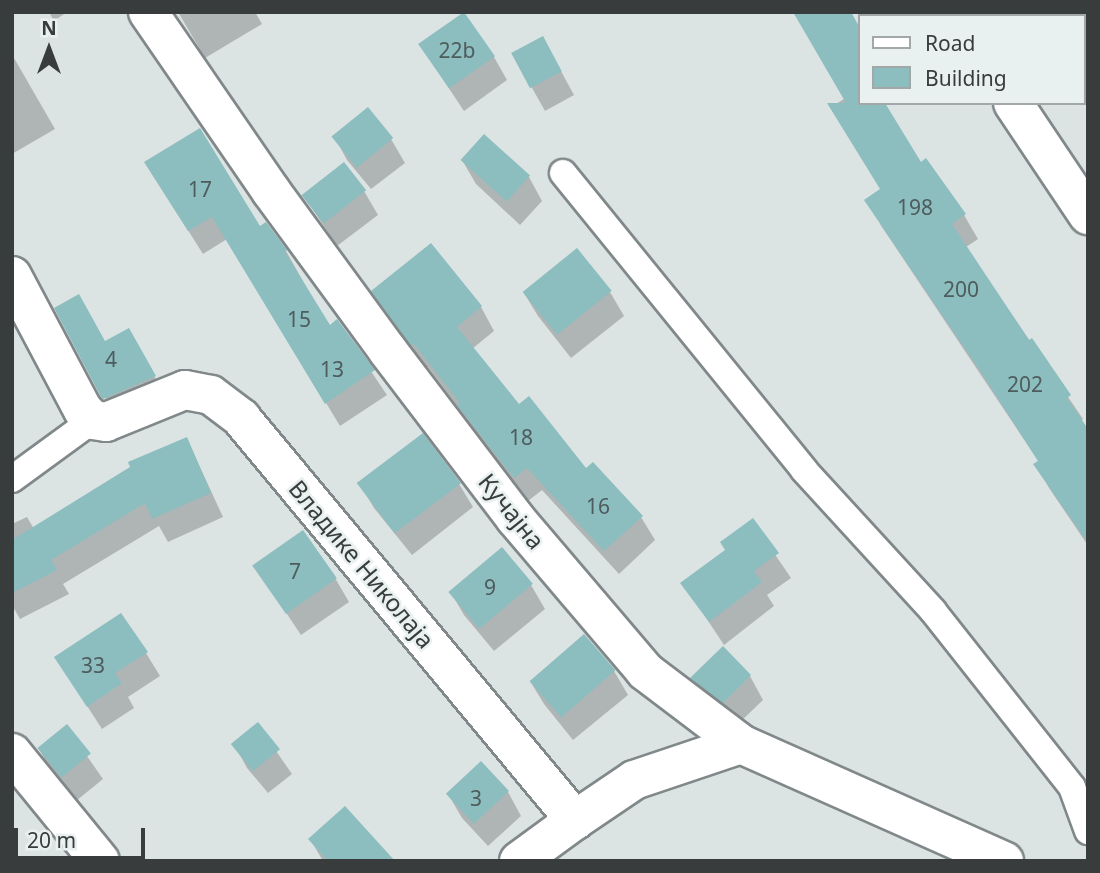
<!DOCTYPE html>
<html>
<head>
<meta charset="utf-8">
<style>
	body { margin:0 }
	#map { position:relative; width:1100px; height:873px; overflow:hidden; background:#dbe3e3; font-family:"Noto Sans",sans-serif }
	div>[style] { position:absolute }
	.shadow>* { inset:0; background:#0003 }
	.building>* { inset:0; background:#8cbdbf; transform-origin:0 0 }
	.roads { filter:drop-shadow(2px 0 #818889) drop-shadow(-2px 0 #818889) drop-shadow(0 2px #818889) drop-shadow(0 -2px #818889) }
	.service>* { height:26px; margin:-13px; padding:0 13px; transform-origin:13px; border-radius:13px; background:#fff }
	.minor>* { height:38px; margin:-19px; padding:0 19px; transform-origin:19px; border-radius:19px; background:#fff }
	span { translate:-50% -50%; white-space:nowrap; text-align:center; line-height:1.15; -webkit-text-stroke:5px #e8f0f0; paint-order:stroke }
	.number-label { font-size:21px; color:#4e5c5d }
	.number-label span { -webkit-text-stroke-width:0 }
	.street-label { font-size:24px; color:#393c3c }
	.frame { position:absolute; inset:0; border:14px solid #393c3c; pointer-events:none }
	.legend { position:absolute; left:858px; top:14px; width:228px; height:91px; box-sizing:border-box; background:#e8f0f0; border:2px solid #a2a8a8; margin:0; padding:9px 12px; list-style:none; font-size:21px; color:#393c3c }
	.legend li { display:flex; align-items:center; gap:14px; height:35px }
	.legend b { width:35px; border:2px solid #a2a8a8 }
	.north { position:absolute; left:14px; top:14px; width:70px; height:70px; -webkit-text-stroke:5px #e8f0f0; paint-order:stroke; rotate:0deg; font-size:19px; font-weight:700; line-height:28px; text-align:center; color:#393c3c }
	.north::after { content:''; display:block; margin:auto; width:24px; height:32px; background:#393c3c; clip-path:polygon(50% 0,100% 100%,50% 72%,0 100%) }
	.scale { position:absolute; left:14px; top:828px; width:131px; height:32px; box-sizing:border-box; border:4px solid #393c3c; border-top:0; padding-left:9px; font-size:21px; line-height:24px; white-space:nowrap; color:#393c3c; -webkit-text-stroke:5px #e8f0f0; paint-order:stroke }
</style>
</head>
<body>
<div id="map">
	<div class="shadow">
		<div style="clip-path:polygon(49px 12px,67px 12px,54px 21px)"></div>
		<div style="clip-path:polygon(178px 12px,255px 12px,262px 24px,205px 58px)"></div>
		<div style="clip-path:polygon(1008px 12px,1084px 12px,1088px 20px,1088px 95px,1084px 88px,1084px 16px,1010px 16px)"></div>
		<div style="clip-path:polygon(420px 45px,494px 57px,507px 80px,464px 111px)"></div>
		<div style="clip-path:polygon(513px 54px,556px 62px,574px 95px,545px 111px)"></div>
		<div style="clip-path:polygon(14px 58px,55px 129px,12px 154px,12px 59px)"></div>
		<div style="clip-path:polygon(860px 89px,860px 103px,920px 164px,964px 215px,978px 239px,966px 247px,1083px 419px,1081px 421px,1088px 432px,1087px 544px,1049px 488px,1036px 464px,1039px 462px,880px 224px,882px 190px,831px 107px)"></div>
		<div style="clip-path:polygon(334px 136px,391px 139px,405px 163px,371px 189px,347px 160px)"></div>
		<div style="clip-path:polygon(462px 160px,529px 177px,542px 201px,520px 225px,476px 184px)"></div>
		<div style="clip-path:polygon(160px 186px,260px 229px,266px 224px,286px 251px,329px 327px,337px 321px,387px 395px,340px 426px,227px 239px,203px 254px)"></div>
		<div style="clip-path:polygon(364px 191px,378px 215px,337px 246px,304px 196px)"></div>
		<div style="clip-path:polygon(374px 292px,481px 307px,494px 331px,472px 349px,519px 406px,585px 471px,641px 517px,655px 540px,619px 574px,542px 490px,528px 501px,428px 367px,426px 368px)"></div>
		<div style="clip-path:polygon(610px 292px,624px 316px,571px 358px,538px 316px,524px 293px)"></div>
		<div style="clip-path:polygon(56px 309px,105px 343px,142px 354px,168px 401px,119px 422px)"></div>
		<div style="clip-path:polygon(187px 439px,223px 517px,168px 542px,159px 526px,63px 584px,69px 594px,20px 619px,12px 605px,12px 524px,27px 517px,34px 529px)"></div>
		<div style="clip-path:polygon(360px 484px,459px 484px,473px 507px,412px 555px,374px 508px)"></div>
		<div style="clip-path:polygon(752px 521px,791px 578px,767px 595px,774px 606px,724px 645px,683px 583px,727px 551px)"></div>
		<div style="clip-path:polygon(255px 566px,335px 578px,349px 602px,301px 635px)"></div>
		<div style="clip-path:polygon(531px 585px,545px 609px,494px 651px,464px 615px,450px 591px)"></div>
		<div style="clip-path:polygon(584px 636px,614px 671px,628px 695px,573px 740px,544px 704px,530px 681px)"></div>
		<div style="clip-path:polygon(723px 649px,750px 676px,763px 700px,737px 725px,706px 702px,693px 678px)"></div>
		<div style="clip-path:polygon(146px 653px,160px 676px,128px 697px,134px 708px,102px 729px,56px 658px)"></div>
		<div style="clip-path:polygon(258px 725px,292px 774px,268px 793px,247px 768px,234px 744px)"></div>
		<div style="clip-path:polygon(66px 726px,103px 779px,76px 801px,52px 772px,39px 749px)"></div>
		<div style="clip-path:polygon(508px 792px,521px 816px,488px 846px,462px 818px,448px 794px)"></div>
		<div style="clip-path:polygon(310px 839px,391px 861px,323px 861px)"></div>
	</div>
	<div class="building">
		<div style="left:464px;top:12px;width:54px;height:56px;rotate:55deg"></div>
		<div style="clip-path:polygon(793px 12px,851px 12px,860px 28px,860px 103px,885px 103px,921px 162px,926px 158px,966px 214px,952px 224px,1029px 340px,1032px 338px,1071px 395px,1067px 398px,1088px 429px,1088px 543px,1033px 464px,1038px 461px,981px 372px,864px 200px,880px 189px,827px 103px,846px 103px)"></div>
		<div style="left:543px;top:36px;width:40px;height:36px;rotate:62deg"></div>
		<div style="left:368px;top:107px;width:40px;height:47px;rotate:51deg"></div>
		<div style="clip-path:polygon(200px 128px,260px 226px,266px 222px,287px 250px,285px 252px,330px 325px,337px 319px,375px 370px,325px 404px,212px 217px,188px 231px,144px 162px)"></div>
		<div style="left:484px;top:134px;width:62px;height:35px;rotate:42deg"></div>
		<div style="left:344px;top:162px;width:36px;height:54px;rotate:52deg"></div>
		<div style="clip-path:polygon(431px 243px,482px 306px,457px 327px,519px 404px,529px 396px,586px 468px,593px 462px,643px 516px,604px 551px,527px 468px,514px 478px,457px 405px,460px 403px,414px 344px,411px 346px,371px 291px)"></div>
		<div style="left:577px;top:248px;width:55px;height:70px;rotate:51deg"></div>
		<div style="clip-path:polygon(79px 294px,105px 341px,129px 328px,156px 376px,103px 399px,101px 397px,54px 308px)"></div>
		<div style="left:423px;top:433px;width:63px;height:83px;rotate:53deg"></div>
		<div style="clip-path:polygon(187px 437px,211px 493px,152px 519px,145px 503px,51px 560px,57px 570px,12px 593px,12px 540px,130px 467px,128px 462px)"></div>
		<div style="clip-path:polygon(753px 518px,779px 553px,754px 571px,762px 582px,709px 622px,680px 583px,725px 550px,720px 542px)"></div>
		<div style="left:303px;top:530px;width:59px;height:62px;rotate:55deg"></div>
		<div style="left:502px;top:547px;width:48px;height:70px;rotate:50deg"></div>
		<div style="clip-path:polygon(121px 613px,148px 652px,115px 673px,122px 683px,87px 707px,54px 657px)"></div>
		<div style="left:584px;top:634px;width:48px;height:72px;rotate:49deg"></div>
		<div style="clip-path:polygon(723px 646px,751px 675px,723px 703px,690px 678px)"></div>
		<div style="left:258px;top:722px;width:35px;height:35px;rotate:51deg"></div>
		<div style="left:67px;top:724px;width:38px;height:38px;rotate:51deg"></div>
		<div style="left:481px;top:761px;width:41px;height:48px;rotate:47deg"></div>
		<div style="clip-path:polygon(345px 806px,395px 861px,328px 861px,308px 839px)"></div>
	</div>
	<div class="roads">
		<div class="service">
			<div style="left:563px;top:173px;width:382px;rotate:50.9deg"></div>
			<div style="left:804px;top:470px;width:191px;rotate:47.5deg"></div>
			<div style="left:933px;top:611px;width:224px;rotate:51.7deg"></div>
			<div style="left:1072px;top:787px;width:47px;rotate:70deg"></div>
			<div style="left:12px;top:479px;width:100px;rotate:-36.1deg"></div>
		</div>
		<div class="minor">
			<div style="left:148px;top:12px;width:217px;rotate:55.5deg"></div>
			<div style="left:271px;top:191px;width:198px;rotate:53.8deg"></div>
			<div style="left:388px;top:351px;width:210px;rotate:52.7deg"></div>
			<div style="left:515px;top:518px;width:201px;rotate:49.6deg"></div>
			<div style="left:645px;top:671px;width:121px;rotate:37.2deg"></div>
			<div style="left:741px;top:744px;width:288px;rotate:24deg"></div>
			<div style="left:954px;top:12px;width:5px;rotate:53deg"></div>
			<div style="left:1013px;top:103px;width:135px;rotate:56.2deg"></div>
			<div style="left:12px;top:276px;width:152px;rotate:62.1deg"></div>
			<div style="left:83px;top:410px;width:14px;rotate:45deg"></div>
			<div style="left:93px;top:420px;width:13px;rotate:9deg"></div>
			<div style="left:106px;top:422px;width:85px;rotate:-22.1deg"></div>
			<div style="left:185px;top:390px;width:26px;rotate:11deg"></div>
			<div style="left:211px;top:395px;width:38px;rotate:37deg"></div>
			<div style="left:241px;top:418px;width:523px;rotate:50.28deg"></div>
			<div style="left:575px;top:820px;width:71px;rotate:-34.1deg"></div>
			<div style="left:634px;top:780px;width:113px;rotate:-18.6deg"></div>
			<div style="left:12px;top:753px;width:139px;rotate:50.8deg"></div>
			<div style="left:519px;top:861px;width:69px;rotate:-36.2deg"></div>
		</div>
	</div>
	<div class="number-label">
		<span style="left:457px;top:50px">22b</span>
		<span style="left:200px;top:189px">17</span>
		<span style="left:915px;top:207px">198</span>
		<span style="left:961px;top:289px">200</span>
		<span style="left:299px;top:319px">15</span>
		<span style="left:111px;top:359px">4</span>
		<span style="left:332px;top:369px">13</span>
		<span style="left:1025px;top:384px">202</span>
		<span style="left:521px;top:437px">18</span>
		<span style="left:598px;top:506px">16</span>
		<span style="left:295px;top:571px">7</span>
		<span style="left:490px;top:587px">9</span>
		<span style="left:93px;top:665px">33</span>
		<span style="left:476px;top:798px">3</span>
	</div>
	<div class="street-label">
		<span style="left:512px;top:511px;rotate:51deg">Кучајна</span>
		<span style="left:362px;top:564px;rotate:50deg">Владике Николаја</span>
	</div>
	<div class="frame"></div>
	<ul class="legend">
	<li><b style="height:9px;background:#fff"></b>Road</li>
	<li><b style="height:19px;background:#8cbdbf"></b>Building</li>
	</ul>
	<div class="north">N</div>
	<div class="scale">20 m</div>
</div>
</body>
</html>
